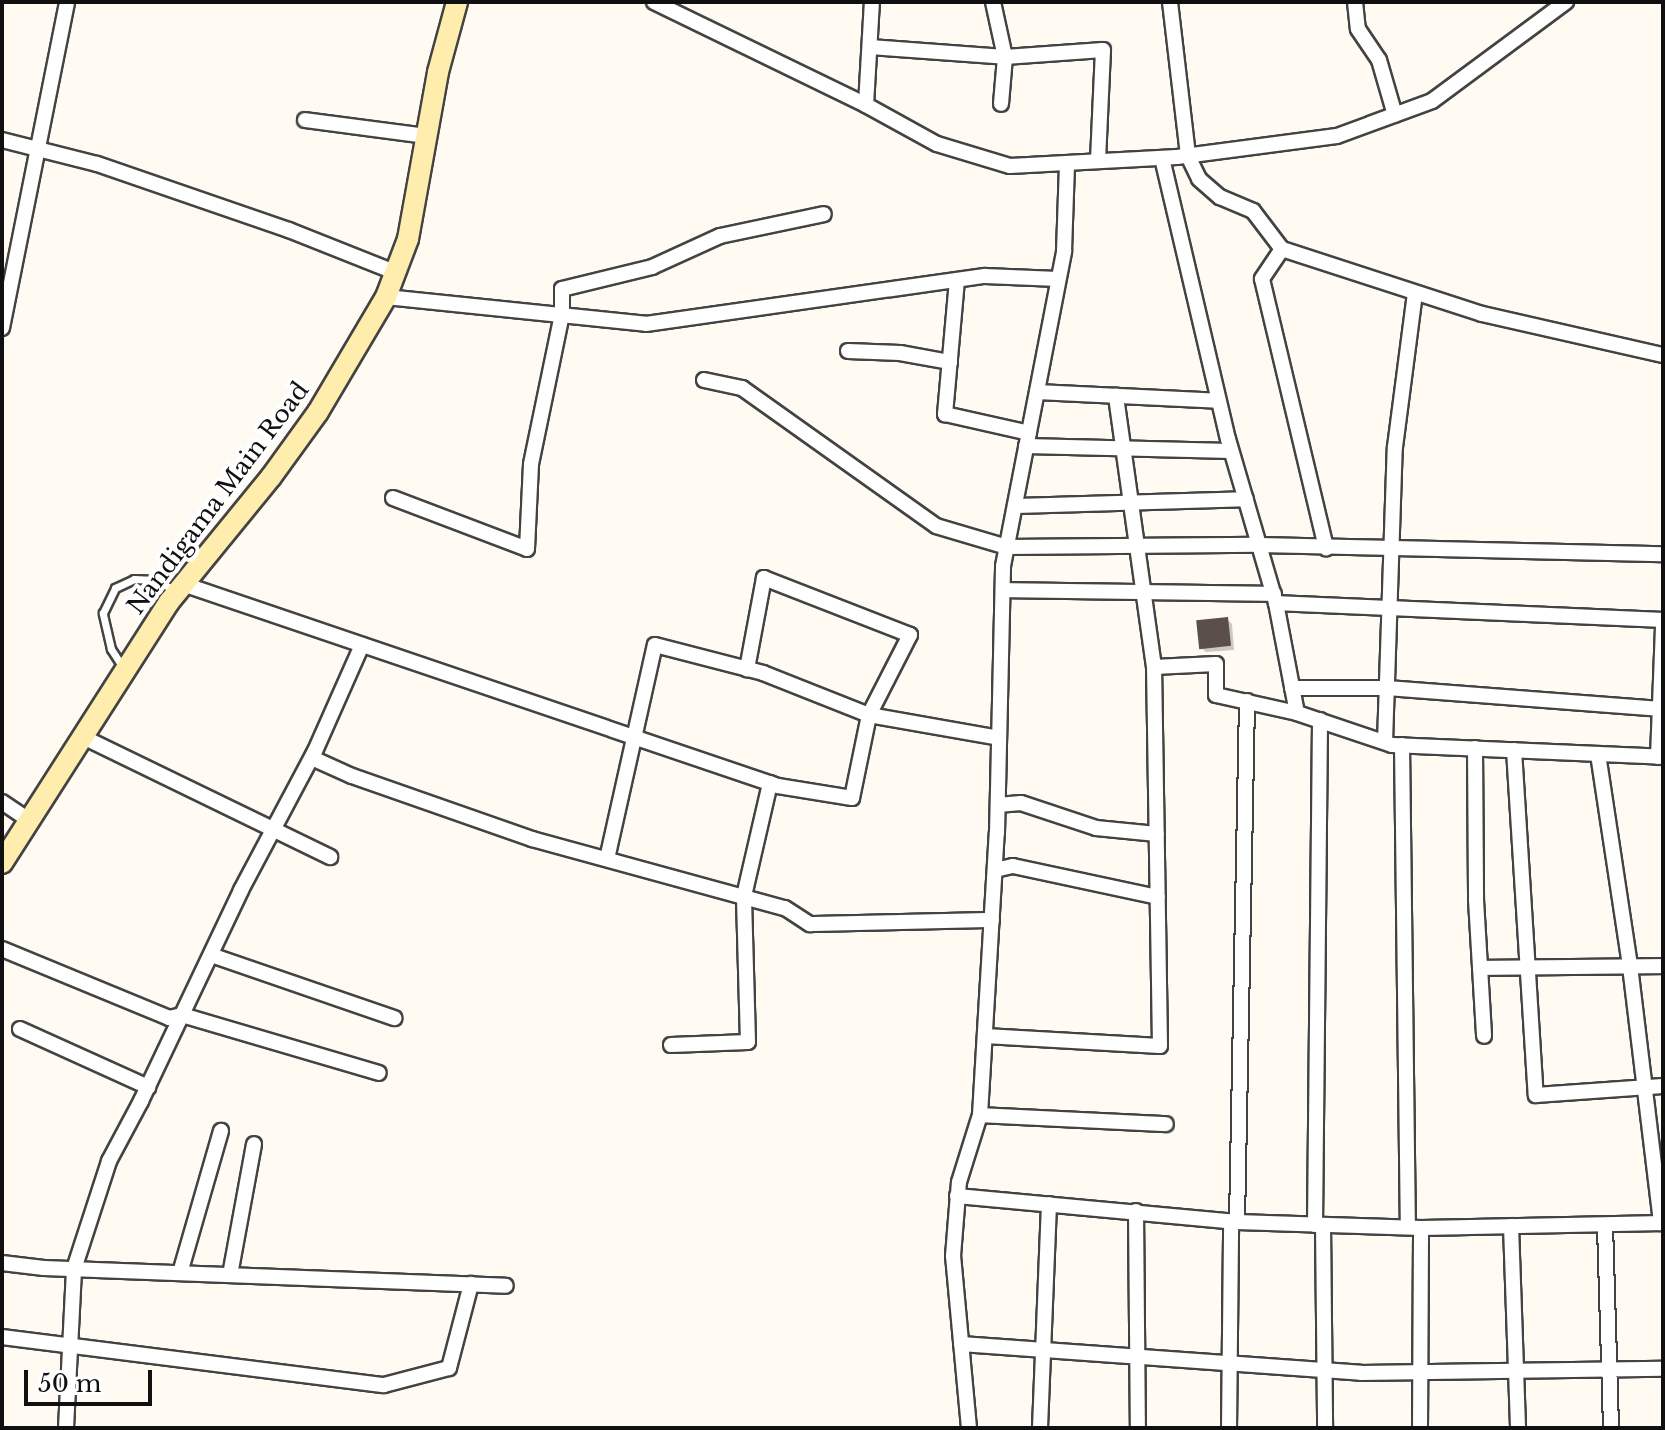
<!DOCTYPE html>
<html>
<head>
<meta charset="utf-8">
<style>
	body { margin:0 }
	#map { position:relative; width:1665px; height:1430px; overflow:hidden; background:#fffbf3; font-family:"Libre Baskerville",serif }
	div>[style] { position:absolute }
	.shadow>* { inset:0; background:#0003 }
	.building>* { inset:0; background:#5a4f4b; transform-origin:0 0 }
	.roads { filter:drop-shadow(2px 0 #434343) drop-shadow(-2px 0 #434343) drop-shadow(0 2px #434343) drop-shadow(0 -2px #434343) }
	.lane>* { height:7px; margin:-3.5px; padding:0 3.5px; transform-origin:3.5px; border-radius:3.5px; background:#fff }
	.street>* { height:14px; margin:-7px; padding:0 7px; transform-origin:7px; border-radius:7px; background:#fff }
	.secondary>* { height:20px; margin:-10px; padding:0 10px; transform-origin:10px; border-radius:10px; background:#ffedae }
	span { translate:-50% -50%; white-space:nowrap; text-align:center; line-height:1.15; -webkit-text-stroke:8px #fff; paint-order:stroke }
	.street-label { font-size:24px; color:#101010 }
	.frame { position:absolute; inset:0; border:4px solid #101010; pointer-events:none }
	.scale { position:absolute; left:24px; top:1370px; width:128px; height:36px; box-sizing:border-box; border:4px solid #101010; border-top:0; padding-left:10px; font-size:24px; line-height:28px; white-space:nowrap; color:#101010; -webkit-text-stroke:6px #fff; paint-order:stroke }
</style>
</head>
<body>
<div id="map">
	<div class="shadow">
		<div style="clip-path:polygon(1227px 619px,1232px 624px,1234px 650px,1206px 652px,1201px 648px)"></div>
	</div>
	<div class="building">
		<div style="left:1228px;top:617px;width:29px;height:32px;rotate:84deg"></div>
	</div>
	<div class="roads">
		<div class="lane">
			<div style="left:124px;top:669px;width:24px;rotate:-123deg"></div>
			<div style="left:111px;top:649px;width:37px;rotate:-103deg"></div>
			<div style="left:103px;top:613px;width:28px;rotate:-64deg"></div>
			<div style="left:115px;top:588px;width:21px;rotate:-25deg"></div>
			<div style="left:134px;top:579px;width:21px;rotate:3deg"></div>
			<div style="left:155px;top:580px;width:25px;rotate:27deg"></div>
		</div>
		<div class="street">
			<div style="left:654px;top:2px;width:236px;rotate:25.9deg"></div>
			<div style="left:866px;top:105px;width:81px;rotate:28.8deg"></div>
			<div style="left:937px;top:144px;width:76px;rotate:16.8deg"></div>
			<div style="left:1010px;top:166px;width:167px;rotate:-3.1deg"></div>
			<div style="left:1177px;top:157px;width:161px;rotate:-7.5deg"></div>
			<div style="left:1337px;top:136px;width:101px;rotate:-20.2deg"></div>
			<div style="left:1432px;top:101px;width:167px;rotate:-36.5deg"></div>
			<div style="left:993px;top:2px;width:56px;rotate:77.7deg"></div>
			<div style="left:1005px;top:57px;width:47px;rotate:94.9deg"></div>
			<div style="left:1170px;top:2px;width:155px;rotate:83.3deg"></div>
			<div style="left:1188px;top:156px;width:25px;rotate:64deg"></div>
			<div style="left:1199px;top:179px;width:28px;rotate:41deg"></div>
			<div style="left:1220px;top:197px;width:36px;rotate:23deg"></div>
			<div style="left:1253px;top:211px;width:48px;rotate:52.7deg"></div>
			<div style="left:1282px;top:249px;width:210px;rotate:18deg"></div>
			<div style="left:1482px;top:314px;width:186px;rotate:12.8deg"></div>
			<div style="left:1355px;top:2px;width:27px;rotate:84deg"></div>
			<div style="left:1358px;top:29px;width:37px;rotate:56deg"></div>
			<div style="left:1379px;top:60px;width:57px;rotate:73.8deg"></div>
			<div style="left:870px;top:47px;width:135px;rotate:4.2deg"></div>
			<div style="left:1005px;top:57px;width:98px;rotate:-4.1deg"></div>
			<div style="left:1103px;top:50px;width:111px;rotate:92.6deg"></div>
			<div style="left:866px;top:105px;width:103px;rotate:-86.7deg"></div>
			<div style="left:305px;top:120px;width:123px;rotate:7.5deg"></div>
			<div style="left:2px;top:140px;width:98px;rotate:14.2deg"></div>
			<div style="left:97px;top:164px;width:203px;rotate:19deg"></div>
			<div style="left:289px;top:230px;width:116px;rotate:21.7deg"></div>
			<div style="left:1162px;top:158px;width:289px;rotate:76.8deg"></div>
			<div style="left:1228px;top:439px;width:171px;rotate:73.7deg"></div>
			<div style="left:1276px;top:603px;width:112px;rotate:79.2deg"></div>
			<div style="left:1297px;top:713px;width:100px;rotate:18.6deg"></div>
			<div style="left:1392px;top:745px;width:271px;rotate:2.5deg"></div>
			<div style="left:1282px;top:249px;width:36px;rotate:124deg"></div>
			<div style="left:1262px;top:279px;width:277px;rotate:76.6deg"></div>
			<div style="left:957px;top:280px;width:135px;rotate:95.1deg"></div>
			<div style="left:945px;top:414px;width:86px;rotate:12.7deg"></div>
			<div style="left:386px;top:297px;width:261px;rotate:5.9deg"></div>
			<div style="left:646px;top:324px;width:342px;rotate:-8.1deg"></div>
			<div style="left:985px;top:276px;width:73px;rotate:2.4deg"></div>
			<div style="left:2px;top:328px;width:332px;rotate:-78.7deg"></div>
			<div style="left:848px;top:351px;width:52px;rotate:2.2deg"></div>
			<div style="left:900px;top:353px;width:51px;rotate:10.2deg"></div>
			<div style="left:704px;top:380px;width:39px;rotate:12deg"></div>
			<div style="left:742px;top:388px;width:238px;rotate:35.4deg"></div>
			<div style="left:936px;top:526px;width:74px;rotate:16.5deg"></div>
			<div style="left:1007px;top:547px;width:252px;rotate:-0.5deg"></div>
			<div style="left:1259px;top:545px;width:404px;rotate:1.3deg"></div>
			<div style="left:1037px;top:392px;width:181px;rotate:2.8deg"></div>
			<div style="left:1026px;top:446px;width:205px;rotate:1.4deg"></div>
			<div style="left:393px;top:498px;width:143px;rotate:20.8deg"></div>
			<div style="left:527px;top:549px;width:85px;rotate:-87.3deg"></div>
			<div style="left:531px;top:464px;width:153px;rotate:-78.3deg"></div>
			<div style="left:562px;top:314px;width:25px;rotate:-90deg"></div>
			<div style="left:562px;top:289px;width:93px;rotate:-13.7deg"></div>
			<div style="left:652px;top:267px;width:75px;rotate:-24.5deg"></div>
			<div style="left:720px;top:236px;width:106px;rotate:-11.9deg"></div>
			<div style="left:1015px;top:506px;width:231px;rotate:-1.7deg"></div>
			<div style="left:183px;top:584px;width:628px;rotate:18.75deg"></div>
			<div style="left:778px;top:786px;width:75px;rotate:9.2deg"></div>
			<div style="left:852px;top:798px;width:85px;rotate:-78.4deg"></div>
			<div style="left:869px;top:715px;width:132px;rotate:10deg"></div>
			<div style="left:1003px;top:590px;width:271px;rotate:0.8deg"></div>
			<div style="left:1276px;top:603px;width:387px;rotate:2.5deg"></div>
			<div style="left:362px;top:645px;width:124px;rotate:113.9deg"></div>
			<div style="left:312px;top:758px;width:44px;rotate:24.2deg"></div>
			<div style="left:352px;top:776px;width:191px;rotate:19.3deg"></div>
			<div style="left:532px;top:839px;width:262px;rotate:15.3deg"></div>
			<div style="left:785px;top:908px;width:30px;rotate:33deg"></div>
			<div style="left:810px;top:924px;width:182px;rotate:-1.3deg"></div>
			<div style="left:1154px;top:667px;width:62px;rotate:-2.8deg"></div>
			<div style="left:1216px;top:664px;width:31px;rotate:90deg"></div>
			<div style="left:1216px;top:695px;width:83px;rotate:12.5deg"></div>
			<div style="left:1292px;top:688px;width:95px"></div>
			<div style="left:1387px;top:688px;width:274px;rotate:4.4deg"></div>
			<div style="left:83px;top:737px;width:275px;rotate:25.9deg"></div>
			<div style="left:1385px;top:742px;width:295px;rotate:-88.1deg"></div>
			<div style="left:1395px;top:447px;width:155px;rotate:-82.6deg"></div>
			<div style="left:1402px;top:745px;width:482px;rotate:89.3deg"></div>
			<div style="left:1475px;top:748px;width:152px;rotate:89.6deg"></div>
			<div style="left:1476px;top:900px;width:136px;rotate:86.6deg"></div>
			<div style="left:1514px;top:750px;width:346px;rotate:86.4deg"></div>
			<div style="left:1536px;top:1095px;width:127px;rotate:-4.1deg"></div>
			<div style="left:1598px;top:754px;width:214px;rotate:81.4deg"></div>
			<div style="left:1630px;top:966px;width:259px;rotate:83.1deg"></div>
			<div style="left:1658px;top:757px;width:132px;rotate:-87.8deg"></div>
			<div style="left:2px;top:802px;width:32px;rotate:34deg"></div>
			<div style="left:998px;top:805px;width:23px;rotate:-5deg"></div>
			<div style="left:1021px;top:803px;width:79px;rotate:18.4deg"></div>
			<div style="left:1096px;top:828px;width:61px;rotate:5.6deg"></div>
			<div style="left:607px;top:859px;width:219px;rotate:-77.4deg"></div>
			<div style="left:655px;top:645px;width:112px;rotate:14.5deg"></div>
			<div style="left:763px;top:673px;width:114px;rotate:21.6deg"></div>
			<div style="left:869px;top:715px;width:90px;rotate:-62.9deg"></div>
			<div style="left:910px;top:635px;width:157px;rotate:-158.7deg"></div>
			<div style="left:764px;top:578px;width:93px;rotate:100.6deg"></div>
			<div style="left:995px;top:870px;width:18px;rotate:-13deg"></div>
			<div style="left:1013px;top:866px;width:148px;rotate:12.1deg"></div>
			<div style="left:2px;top:949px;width:181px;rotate:22.4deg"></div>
			<div style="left:169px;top:1018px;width:13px;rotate:-13deg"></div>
			<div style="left:182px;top:1015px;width:205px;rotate:16.4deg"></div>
			<div style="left:211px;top:955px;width:194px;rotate:19deg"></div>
			<div style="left:1480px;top:968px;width:183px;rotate:-0.6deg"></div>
			<div style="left:20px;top:1029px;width:141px;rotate:24.4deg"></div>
			<div style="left:985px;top:1036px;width:175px;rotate:3.3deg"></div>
			<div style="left:1160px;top:1046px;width:379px;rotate:-90.9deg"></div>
			<div style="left:1154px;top:667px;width:274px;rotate:-98deg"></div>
			<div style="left:671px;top:1045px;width:77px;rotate:-2.2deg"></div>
			<div style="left:748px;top:1042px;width:146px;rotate:-91.6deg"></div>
			<div style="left:744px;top:896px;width:116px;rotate:-77deg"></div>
			<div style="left:980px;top:1115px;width:186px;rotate:2.8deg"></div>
			<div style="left:957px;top:1196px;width:281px;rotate:5.3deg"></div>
			<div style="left:1237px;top:1222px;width:184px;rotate:1.9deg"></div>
			<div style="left:1421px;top:1228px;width:242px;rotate:-1.2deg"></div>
			<div style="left:1136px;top:1211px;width:217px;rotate:89.5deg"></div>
			<div style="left:1237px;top:1222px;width:521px;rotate:-88.9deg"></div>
			<div style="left:1315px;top:1225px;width:505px;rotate:-89.43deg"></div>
			<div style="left:1323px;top:1225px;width:203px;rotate:89.4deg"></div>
			<div style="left:1605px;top:1225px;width:203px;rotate:88.3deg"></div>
			<div style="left:1511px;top:1226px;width:202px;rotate:88deg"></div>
			<div style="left:2px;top:1263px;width:42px;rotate:6.8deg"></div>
			<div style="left:44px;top:1268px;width:462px;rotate:2.2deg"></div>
			<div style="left:180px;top:1273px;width:148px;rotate:-73.9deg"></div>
			<div style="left:230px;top:1275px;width:133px;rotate:-79.6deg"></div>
			<div style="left:2px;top:1337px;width:385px;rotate:7.2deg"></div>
			<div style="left:384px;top:1385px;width:67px;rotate:-14.7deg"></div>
			<div style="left:449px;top:1368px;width:87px;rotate:-75.3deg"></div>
			<div style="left:961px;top:1344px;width:401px;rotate:4.1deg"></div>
			<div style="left:1361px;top:1373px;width:302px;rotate:-0.8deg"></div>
			<div style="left:66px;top:1428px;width:159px;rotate:-87.1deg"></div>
			<div style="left:74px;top:1269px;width:114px;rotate:-72deg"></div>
			<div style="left:109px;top:1161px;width:68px;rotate:-61.9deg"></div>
			<div style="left:141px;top:1101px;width:233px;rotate:-64.6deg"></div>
			<div style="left:241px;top:890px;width:157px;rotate:-62deg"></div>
			<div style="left:969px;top:1428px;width:173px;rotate:-95.3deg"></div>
			<div style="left:953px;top:1256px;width:74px;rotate:-85.4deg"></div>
			<div style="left:959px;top:1182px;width:70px;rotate:-72.6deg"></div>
			<div style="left:980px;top:1115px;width:283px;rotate:-86.6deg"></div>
			<div style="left:997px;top:833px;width:267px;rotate:-88.7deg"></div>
			<div style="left:1003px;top:566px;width:321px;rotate:-79deg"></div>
			<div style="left:1064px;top:251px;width:88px;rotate:-88deg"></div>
			<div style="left:1040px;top:1428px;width:224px;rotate:-87.7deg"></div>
			<div style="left:1229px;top:1428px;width:207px;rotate:-89.4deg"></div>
			<div style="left:1420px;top:1428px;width:200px;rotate:-89.7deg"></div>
		</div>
		<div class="secondary">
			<div style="left:2px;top:863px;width:310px;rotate:-57.4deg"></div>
			<div style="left:169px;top:602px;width:161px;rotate:-50.8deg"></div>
			<div style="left:271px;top:477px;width:80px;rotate:-54.1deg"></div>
			<div style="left:318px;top:412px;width:134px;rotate:-59.4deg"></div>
			<div style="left:386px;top:297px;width:62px;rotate:-69.2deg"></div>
			<div style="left:408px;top:239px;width:170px;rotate:-79.8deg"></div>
			<div style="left:438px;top:72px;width:73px;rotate:-74.8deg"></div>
		</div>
	</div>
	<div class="street-label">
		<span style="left:218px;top:498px;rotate:-53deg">Nandigama Main Road</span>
	</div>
	<div class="frame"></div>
	<div class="scale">50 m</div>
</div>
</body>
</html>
